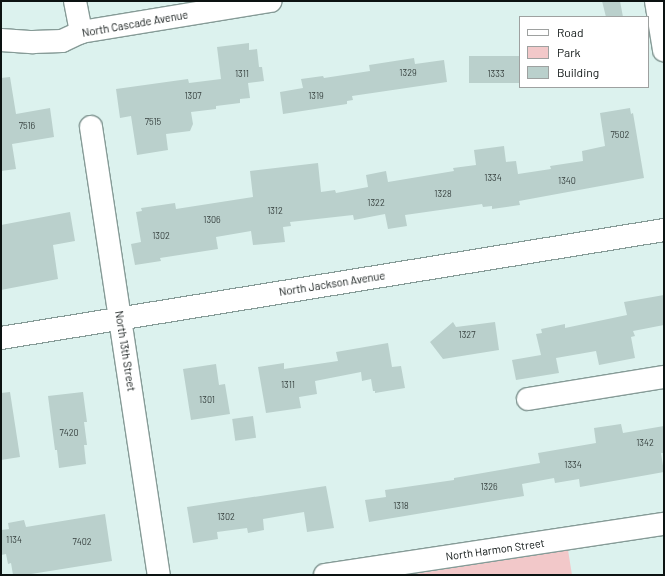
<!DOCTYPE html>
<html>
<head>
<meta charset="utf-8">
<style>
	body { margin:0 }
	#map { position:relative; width:665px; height:576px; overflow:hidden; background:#dcf2ee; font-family:Barlow,sans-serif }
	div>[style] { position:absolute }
	.green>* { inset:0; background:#f2c8c9 }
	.building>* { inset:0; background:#bad0cc; transform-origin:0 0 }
	.roads { filter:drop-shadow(1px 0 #869b97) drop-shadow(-1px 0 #869b97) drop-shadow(0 1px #869b97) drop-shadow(0 -1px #869b97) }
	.minor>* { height:22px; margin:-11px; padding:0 11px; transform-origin:11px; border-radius:11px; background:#fff }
	.major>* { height:22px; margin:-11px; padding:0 11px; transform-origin:11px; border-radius:11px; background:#fff }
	span { translate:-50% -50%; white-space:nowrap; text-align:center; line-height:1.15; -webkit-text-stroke:4px #fff; paint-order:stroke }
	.number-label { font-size:9px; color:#384240 }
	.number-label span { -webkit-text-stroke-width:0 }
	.street-label { font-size:11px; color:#0c1312 }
	.frame { position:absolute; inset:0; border:2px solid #0c1312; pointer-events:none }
	.legend { position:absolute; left:519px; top:16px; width:130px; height:72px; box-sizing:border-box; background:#fff; border:1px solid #9ea1a0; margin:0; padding:5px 7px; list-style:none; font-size:12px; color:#0c1312 }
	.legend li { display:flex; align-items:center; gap:8px; height:20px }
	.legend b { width:20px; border:1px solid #9ea1a0 }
</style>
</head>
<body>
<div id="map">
	<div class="green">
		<div style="clip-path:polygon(568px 550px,572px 575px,408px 575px)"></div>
	</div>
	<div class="building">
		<div style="clip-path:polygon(602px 1px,620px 1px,623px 17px,606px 17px)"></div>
		<div style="clip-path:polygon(249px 43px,249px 50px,257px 49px,259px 67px,262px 67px,264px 81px,248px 83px,250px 98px,240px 99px,240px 103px,216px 106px,216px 109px,191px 112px,193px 124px,190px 131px,166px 134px,168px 150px,137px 155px,131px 116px,120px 118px,116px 89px,188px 79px,189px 83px,221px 79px,217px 47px)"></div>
		<div style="left:520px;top:56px;width:27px;height:51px;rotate:90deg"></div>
		<div style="clip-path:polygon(414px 58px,415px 64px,444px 60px,447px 82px,352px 96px,353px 100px,347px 101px,347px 104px,283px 114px,280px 92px,303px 88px,301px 79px,323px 76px,324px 78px,370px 71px,369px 65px)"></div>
		<div style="clip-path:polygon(10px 77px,16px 114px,50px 108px,54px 137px,12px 144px,16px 169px,1px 171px,1px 78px)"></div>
		<div style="clip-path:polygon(630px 108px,631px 114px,633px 113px,644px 178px,519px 201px,520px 205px,492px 209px,492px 206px,483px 207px,482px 204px,405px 215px,407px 226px,388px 229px,385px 214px,354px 220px,353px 215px,290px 222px,291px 226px,283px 227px,285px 242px,253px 245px,251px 231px,216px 237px,218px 249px,160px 258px,161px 261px,135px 265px,131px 244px,141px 242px,136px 212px,142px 211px,141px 208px,175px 203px,176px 209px,253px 197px,250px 171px,318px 163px,321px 192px,335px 190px,336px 193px,368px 187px,366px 175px,386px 171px,388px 182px,454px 171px,453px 168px,476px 165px,474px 150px,504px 146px,506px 162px,516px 161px,518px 174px,551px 169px,550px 166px,583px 161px,582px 151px,605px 146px,600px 113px)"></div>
		<div style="clip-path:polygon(70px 212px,75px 241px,53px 245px,58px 279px,1px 290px,1px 225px)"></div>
		<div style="clip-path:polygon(664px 295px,664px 325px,633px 331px,635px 336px,631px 337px,635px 358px,599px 365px,596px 351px,556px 358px,559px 373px,516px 380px,512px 360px,541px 355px,536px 334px,542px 333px,541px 329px,565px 324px,565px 328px,627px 315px,624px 302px)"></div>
		<div style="clip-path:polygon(453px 322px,456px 327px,495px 322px,499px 350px,443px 359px,430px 342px)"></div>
		<div style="clip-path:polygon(388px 343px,392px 367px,401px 366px,405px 388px,375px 393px,375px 391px,373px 391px,371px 379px,362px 381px,361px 372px,315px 381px,317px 394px,299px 397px,301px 408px,266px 413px,258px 367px,284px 363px,284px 369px,338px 361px,336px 352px)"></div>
		<div style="clip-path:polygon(216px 364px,219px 385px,225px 384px,230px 414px,191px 420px,183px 369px)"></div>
		<div style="clip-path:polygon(10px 392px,20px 457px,1px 460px,1px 393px)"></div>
		<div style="clip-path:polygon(83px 392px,87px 422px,84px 422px,87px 445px,84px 445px,86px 464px,59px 468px,57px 450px,55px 450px,48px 396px)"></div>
		<div style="left:253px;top:416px;width:22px;height:21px;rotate:82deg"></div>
		<div style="clip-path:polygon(621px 424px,623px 433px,664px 426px,664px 453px,661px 453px,664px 472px,580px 487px,579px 479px,555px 483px,554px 478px,522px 484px,524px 496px,369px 522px,365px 500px,386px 497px,385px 490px,454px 480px,454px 478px,540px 463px,538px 453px,596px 443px,594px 428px)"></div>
		<div style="clip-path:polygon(326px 486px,334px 528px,307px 532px,304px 512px,263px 519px,264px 530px,248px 533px,247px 528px,217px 532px,218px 539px,193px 543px,187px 507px)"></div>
		<div style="clip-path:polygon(105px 514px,112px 561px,25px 575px,13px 575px,11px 563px,8px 564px,6px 554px,1px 555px,1px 530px,9px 529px,8px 523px,24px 520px,26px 527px)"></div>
	</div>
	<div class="roads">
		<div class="minor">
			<div style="left:75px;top:1px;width:32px;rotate:79deg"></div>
			<div style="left:656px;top:1px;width:50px;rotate:80.7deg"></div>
			<div style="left:1px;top:40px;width:32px;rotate:4deg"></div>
			<div style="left:33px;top:42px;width:29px;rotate:-2deg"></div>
			<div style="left:62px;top:41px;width:21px;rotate:-25deg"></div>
			<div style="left:81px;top:32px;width:192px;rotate:-9.3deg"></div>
			<div style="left:91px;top:127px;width:453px;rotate:81.4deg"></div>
			<div style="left:528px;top:399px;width:138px;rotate:-9.2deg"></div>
			<div style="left:325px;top:575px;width:343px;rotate:-8.6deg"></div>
		</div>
		<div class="major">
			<div style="left:1px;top:338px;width:672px;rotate:-9.25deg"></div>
		</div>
	</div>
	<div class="number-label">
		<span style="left:408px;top:73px">1329</span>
		<span style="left:242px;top:74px">1311</span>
		<span style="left:496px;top:74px">1333</span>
		<span style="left:193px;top:96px">1307</span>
		<span style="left:316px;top:96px">1319</span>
		<span style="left:153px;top:122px">7515</span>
		<span style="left:27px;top:126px">7516</span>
		<span style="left:620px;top:135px">7502</span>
		<span style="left:493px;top:178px">1334</span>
		<span style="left:567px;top:181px">1340</span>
		<span style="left:443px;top:194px">1328</span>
		<span style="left:376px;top:203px">1322</span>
		<span style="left:275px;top:211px">1312</span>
		<span style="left:212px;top:220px">1306</span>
		<span style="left:161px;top:236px">1302</span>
		<span style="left:467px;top:335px">1327</span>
		<span style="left:288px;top:385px">1311</span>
		<span style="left:207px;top:400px">1301</span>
		<span style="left:69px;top:433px">7420</span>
		<span style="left:645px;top:443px">1342</span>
		<span style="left:573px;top:465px">1334</span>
		<span style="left:489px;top:487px">1326</span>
		<span style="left:401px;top:506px">1318</span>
		<span style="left:226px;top:517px">1302</span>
		<span style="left:14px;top:540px">1134</span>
		<span style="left:82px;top:542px">7402</span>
	</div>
	<div class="street-label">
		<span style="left:135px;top:24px;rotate:-10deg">North Cascade Avenue</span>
		<span style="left:332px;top:284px;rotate:-9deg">North Jackson Avenue</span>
		<span style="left:125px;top:351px;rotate:81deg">North 13th Street</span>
		<span style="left:495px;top:550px;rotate:-8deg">North Harmon Street</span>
	</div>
	<div class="frame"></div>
	<ul class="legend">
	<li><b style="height:5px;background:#fff"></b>Road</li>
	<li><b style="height:11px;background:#f2c8c9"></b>Park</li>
	<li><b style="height:11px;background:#bad0cc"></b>Building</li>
	</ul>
</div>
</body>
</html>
